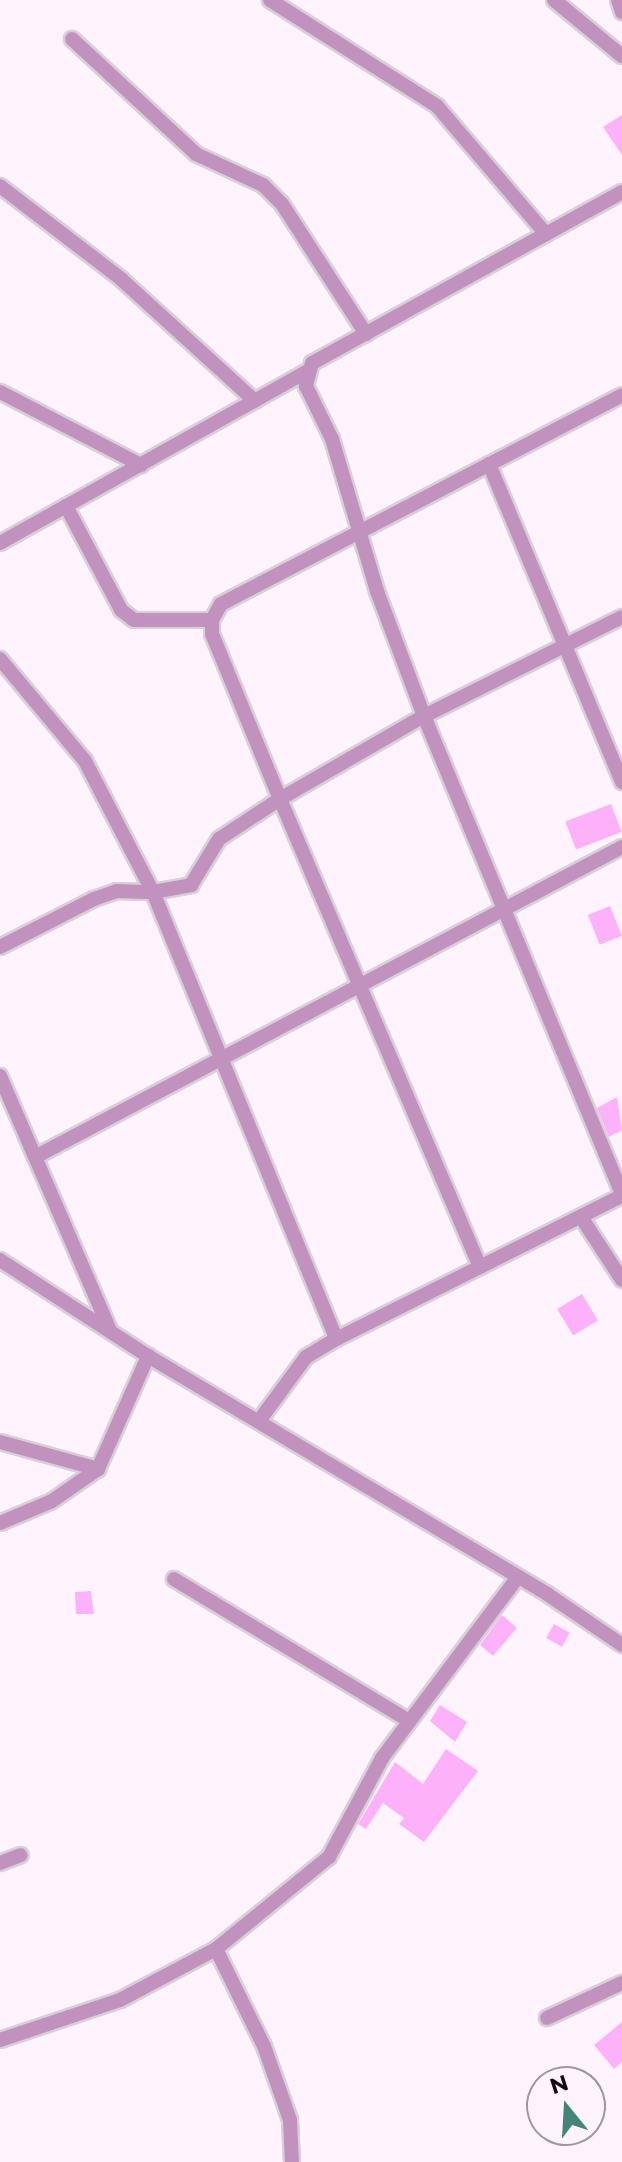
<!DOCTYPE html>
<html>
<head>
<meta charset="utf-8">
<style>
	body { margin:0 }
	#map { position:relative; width:622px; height:2162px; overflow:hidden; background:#fff4fe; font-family:Montserrat,sans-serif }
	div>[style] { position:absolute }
	.building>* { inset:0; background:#fcb1f8; transform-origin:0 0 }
	.roads { filter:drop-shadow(2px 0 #d9cfd8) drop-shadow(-2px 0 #d9cfd8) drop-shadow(0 2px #d9cfd8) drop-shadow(0 -2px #d9cfd8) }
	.minor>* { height:14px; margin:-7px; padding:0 7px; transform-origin:7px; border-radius:7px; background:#c292bf }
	span { translate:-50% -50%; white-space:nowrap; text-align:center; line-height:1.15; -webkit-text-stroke:6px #fff4fe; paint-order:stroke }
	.north { position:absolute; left:526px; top:2066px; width:80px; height:80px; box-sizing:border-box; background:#fff4fe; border:2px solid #9f979f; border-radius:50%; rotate:342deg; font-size:22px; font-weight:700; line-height:32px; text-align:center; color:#100b10 }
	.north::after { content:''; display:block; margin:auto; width:28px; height:36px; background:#438678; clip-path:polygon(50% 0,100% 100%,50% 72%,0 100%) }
</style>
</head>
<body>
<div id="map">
	<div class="building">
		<div style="clip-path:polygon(622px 115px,622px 155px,603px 127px)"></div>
		<div style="left:611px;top:804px;width:30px;height:49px;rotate:69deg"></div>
		<div style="left:610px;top:906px;width:32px;height:24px;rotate:68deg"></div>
		<div style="clip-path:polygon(617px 1097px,622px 1130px,609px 1137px,597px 1108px)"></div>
		<div style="left:582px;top:1294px;width:31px;height:29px;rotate:59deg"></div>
		<div style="clip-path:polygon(91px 1591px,94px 1614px,76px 1614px,75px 1592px)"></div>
		<div style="clip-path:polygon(502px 1615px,517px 1628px,493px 1656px,480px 1645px)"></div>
		<div style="left:554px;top:1624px;width:18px;height:16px;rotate:29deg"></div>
		<div style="clip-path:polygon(440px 1705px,467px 1722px,455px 1742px,430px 1721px)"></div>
		<div style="clip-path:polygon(446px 1749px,478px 1771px,424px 1842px,399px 1824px,404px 1818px,383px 1803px,366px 1829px,358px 1824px,395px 1762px,423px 1784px)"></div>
		<div style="clip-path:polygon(622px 2022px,622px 2062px,614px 2069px,594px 2045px)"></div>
	</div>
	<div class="roads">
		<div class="minor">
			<div style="left:270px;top:0;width:198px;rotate:32.4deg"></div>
			<div style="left:437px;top:106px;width:168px;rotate:49.6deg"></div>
			<div style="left:554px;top:0;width:88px;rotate:39.5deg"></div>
			<div style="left:618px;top:0;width:13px;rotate:72deg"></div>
			<div style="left:72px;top:39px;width:169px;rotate:42.8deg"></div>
			<div style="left:196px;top:154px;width:74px;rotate:24.8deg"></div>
			<div style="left:263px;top:185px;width:27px;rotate:45deg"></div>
			<div style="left:282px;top:204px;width:155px;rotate:57.1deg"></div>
			<div style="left:0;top:186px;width:153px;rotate:37.5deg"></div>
			<div style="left:121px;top:279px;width:181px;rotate:42.3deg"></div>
			<div style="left:622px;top:192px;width:354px;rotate:151.1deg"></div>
			<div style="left:312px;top:363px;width:24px;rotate:105deg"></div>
			<div style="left:306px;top:386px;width:59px;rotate:63.9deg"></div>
			<div style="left:332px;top:439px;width:159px;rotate:73.5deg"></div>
			<div style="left:377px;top:591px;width:134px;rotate:69.4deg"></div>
			<div style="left:424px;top:716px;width:517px;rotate:67.5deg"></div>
			<div style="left:0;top:392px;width:159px;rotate:27.4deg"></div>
			<div style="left:489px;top:464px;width:345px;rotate:67.3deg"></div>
			<div style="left:66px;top:506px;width:118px;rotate:62.1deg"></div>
			<div style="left:121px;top:610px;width:16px;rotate:38deg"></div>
			<div style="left:134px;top:620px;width:78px"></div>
			<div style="left:0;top:543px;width:351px;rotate:-29.2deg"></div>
			<div style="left:0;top:659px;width:133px;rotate:50.2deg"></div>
			<div style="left:85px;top:761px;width:148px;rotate:62.6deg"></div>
			<div style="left:153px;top:892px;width:483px;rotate:67.7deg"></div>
			<div style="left:0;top:947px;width:106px;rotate:-27.1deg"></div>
			<div style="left:94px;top:899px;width:24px;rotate:-19deg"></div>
			<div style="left:117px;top:891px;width:36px;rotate:2deg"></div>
			<div style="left:153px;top:892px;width:39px;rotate:-10deg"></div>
			<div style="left:191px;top:885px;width:54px;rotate:-58.7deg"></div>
			<div style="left:219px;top:839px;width:73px;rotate:-33.3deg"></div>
			<div style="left:280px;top:799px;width:166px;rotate:-30deg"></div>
			<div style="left:424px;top:716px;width:221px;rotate:-26.6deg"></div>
			<div style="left:0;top:1076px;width:279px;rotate:66.6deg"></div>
			<div style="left:35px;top:1157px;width:664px;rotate:-27.84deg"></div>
			<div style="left:581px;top:1217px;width:75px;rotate:56.9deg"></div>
			<div style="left:0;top:1260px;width:176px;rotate:33deg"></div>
			<div style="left:148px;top:1356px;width:465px;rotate:30.8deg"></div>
			<div style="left:547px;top:1594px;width:91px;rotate:34.2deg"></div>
			<div style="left:480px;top:1267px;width:509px;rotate:-113.14deg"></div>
			<div style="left:280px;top:799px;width:178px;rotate:-112.4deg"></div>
			<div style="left:212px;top:634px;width:14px;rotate:-90deg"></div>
			<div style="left:212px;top:620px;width:18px;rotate:-61deg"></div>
			<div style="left:221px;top:604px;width:452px;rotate:-27.5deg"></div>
			<div style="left:259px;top:1421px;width:79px;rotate:-53.7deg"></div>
			<div style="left:306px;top:1357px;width:35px;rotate:-31deg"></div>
			<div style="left:336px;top:1339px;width:320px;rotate:-26.6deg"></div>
			<div style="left:0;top:1442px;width:102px;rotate:15.4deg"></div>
			<div style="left:0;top:1523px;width:56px;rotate:-22.9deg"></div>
			<div style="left:52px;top:1501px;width:56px;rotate:-34.8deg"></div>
			<div style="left:98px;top:1469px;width:124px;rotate:-66.1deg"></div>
			<div style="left:174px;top:1579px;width:273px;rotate:31.1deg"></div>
			<div style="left:0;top:1863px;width:22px;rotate:-21deg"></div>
			<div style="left:216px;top:1949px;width:108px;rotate:63.7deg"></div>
			<div style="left:264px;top:2046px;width:78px;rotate:70.6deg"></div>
			<div style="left:290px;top:2120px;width:42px;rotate:87.3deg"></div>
			<div style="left:547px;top:2018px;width:83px;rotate:-25deg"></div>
			<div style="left:0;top:2040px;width:126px;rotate:-18.4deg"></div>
			<div style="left:120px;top:2000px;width:109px;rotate:-28deg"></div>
			<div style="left:216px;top:1949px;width:146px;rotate:-39.2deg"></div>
			<div style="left:329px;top:1857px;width:112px;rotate:-61.8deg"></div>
			<div style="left:382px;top:1758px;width:226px;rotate:-53.1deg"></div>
		</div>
	</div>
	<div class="north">N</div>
</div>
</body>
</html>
